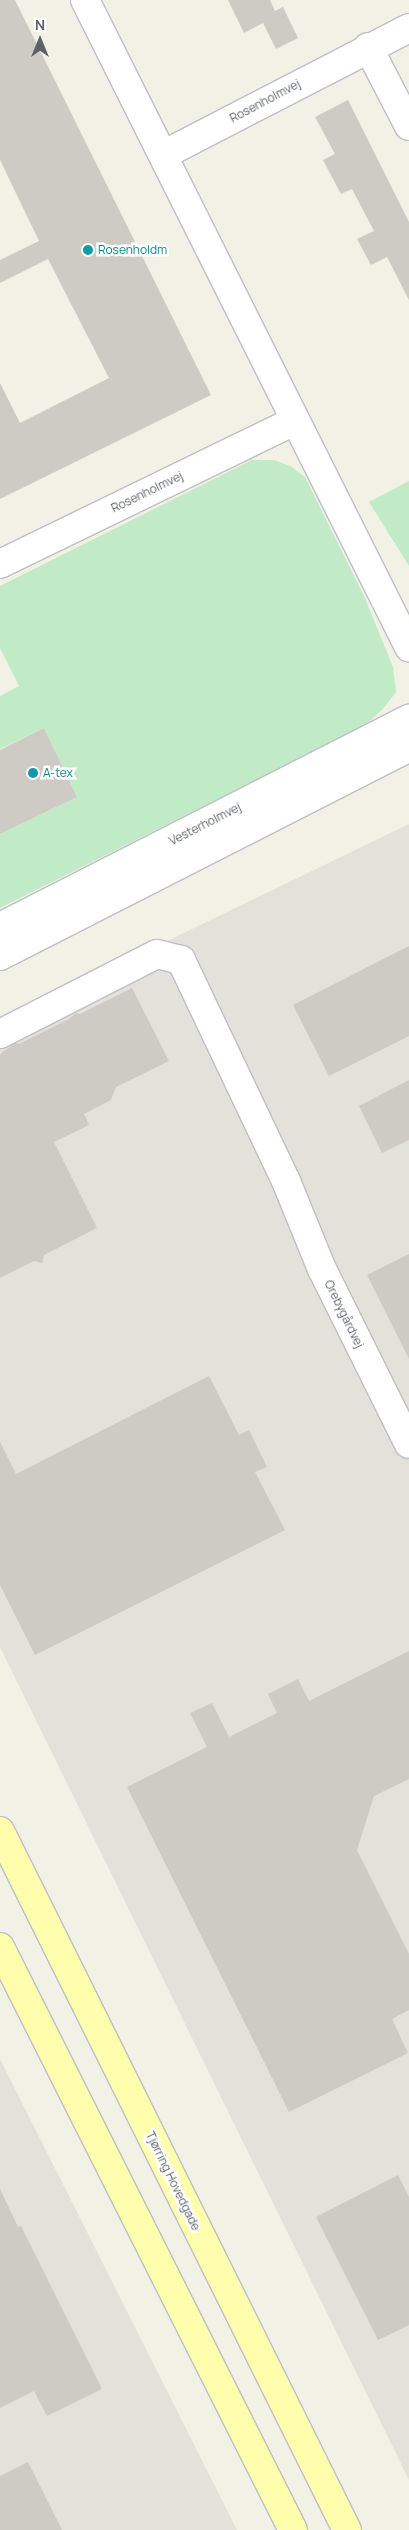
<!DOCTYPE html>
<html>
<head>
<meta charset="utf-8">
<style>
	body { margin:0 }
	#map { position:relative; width:409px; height:2530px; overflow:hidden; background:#f1f1e6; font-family:Manrope,sans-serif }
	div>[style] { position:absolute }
	.industrial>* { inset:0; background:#e2e2da }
	.green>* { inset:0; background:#c1ebc7 }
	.building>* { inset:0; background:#cdcbc3 }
	.roads { filter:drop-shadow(1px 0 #bebfc6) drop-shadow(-1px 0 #bebfc6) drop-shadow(0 1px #bebfc6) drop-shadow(0 -1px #bebfc6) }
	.minor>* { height:28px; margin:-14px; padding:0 14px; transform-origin:14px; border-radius:14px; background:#fff }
	.major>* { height:28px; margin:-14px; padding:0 14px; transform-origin:14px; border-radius:14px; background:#fffead }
	.dots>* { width:14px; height:14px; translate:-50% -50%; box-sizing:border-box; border:2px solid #fff; border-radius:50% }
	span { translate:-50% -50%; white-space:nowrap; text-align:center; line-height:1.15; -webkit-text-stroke:5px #fff; paint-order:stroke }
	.street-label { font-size:12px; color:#5d6168 }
	.culture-label { font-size:12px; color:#0d838f }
	.left { translate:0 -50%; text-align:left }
	.north { position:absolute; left:15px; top:15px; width:50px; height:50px; -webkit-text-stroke:4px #fff; paint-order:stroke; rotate:0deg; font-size:14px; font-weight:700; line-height:20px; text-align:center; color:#5d6168 }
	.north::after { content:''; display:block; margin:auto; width:18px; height:22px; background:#5d6168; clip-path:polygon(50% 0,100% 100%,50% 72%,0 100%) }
</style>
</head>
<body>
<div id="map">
	<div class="industrial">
		<div style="clip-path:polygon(409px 824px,409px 2480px,0 1647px,0 1022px)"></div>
		<div style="clip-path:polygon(0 2059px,237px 2530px,0 2530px)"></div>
	</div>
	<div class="green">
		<div style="clip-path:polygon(252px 460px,274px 460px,290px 466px,305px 477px,364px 596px,393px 667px,396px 692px,383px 709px,364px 726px,0 908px,0 834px,77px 797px,44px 728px,0 749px,0 696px,19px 686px,0 648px,0 586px)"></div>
		<div style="clip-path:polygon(409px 481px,409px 566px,369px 502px)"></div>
	</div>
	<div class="building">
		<div style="clip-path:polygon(0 0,15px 0,211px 395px,0 499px,0 383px,20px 423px,109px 378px,48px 259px,0 283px,0 260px,39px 241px,0 160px)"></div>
		<div style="clip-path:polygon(228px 0,270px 0,275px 11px,283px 7px,298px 38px,276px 49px,263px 23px,244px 33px)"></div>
		<div style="clip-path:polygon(348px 100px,409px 222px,409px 300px,387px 257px,371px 265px,357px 239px,374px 231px,352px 189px,341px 194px,323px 160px,335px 154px,315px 117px)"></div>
		<div style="clip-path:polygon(44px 728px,77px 797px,0 834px,0 750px)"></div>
		<div style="clip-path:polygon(409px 946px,409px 1036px,329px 1076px,293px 1005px)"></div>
		<div style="clip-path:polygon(132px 988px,169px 1061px,116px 1087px,111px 1100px,84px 1114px,89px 1125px,54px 1142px,97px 1228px,44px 1255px,42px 1263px,34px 1261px,0 1278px,0 1054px,16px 1043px,19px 1044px,69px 1019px,76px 1013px,80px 1014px)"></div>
		<div style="clip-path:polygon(409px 1080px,409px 1140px,382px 1153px,359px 1106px)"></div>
		<div style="clip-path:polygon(409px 1254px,409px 1359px,367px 1275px)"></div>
		<div style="clip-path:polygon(209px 1376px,239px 1435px,249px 1430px,267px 1467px,255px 1472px,285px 1530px,35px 1655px,0 1585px,0 1442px,16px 1474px)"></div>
		<div style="clip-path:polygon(409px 1651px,409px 1779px,374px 1796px,357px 1850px,409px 1954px,409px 2010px,392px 2019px,408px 2053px,289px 2112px,127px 1787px,207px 1747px,190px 1713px,212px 1703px,229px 1737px,277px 1713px,268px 1694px,298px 1679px,309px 1701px)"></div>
		<div style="clip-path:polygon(398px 2175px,409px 2197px,409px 2325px,378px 2340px,316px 2217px)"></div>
		<div style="clip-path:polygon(0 2189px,18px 2227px,21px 2226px,102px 2389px,47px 2416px,34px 2391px,0 2408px)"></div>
		<div style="clip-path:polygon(28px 2462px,62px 2530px,0 2530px,0 2476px)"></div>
	</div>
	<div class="roads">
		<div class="minor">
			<div style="left:85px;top:0;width:724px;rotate:63.4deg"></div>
			<div style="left:368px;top:47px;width:89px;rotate:62.6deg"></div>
			<div style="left:163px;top:155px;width:277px;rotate:-27.3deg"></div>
			<div style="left:0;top:564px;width:328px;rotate:-25.9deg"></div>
			<div style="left:0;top:927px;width:459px;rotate:-27deg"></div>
			<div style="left:0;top:956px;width:459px;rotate:-27deg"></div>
			<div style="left:0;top:1034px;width:176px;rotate:-27deg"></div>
			<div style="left:157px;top:954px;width:25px;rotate:14deg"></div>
			<div style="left:181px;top:960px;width:245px;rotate:64.6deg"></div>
			<div style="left:286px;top:1181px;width:95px;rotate:67.8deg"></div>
			<div style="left:322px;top:1269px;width:195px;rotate:63.6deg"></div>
		</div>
		<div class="major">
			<div style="left:0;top:1831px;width:780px;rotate:63.6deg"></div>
			<div style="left:0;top:1947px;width:652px;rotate:63.32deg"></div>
		</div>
	</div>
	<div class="dots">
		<div style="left:88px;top:250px;background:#0f9aa8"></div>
		<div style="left:33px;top:773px;background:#0f9aa8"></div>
	</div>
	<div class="street-label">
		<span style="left:265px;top:101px;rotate:-28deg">Rosenholmvej</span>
		<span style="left:147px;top:492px;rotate:-26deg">Rosenholmvej</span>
		<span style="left:205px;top:824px;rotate:-27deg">Vesterholmvej</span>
		<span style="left:344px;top:1314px;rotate:64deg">Orebygårdvej</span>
		<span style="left:173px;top:2181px;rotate:64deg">Tjørring Hovedgade</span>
	</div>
	<div class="culture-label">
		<span class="left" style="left:98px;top:250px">Rosenholdm</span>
		<span class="left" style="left:43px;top:773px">A-tex</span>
	</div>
	<div class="north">N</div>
</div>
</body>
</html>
